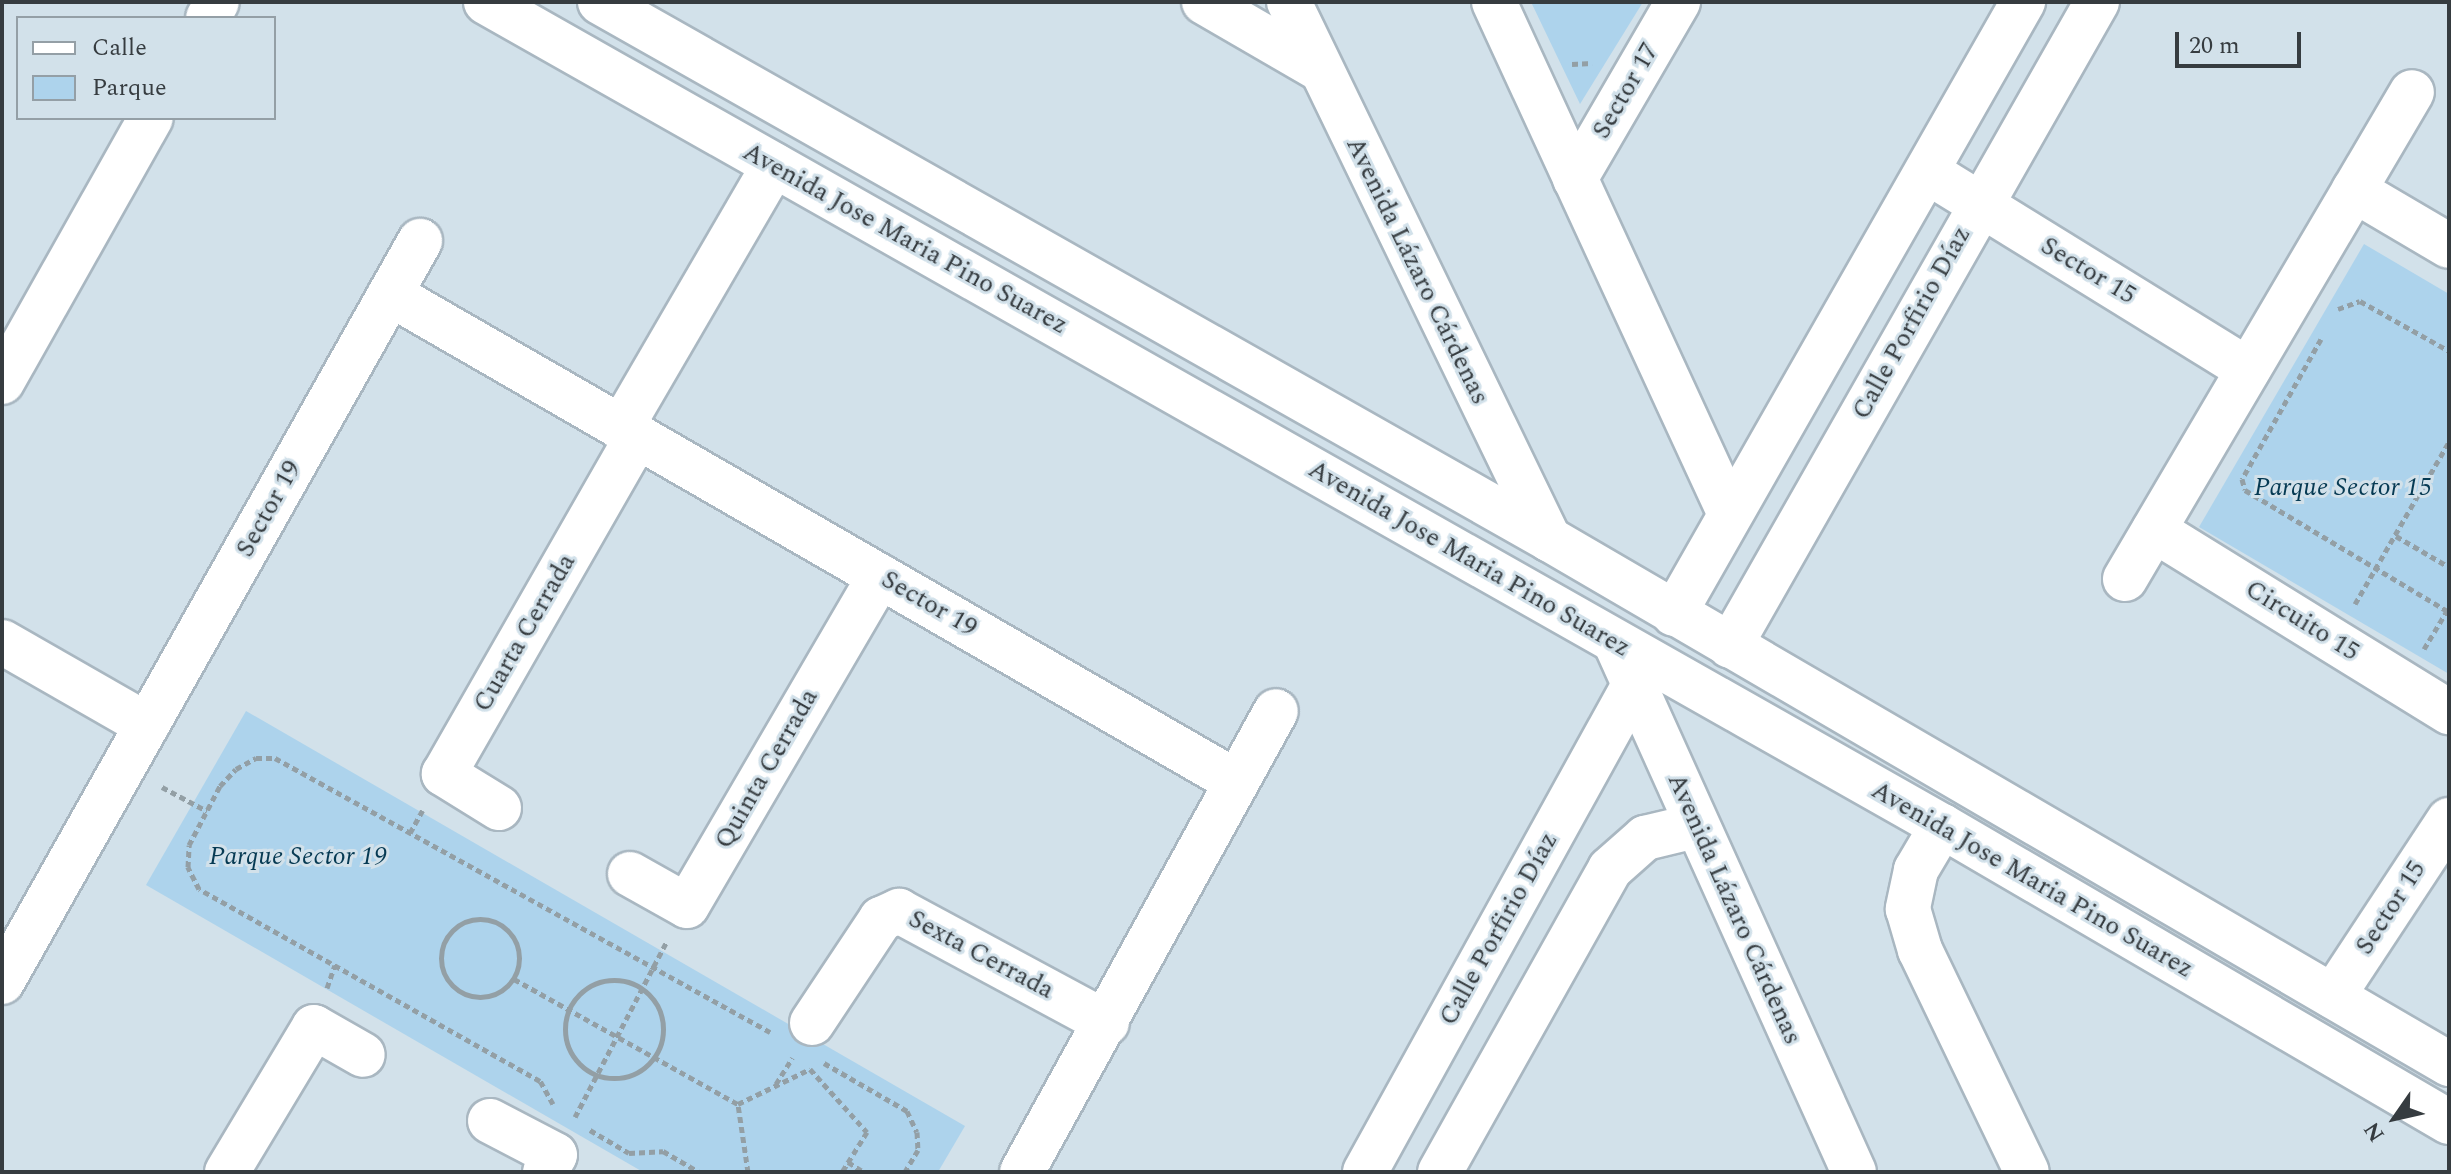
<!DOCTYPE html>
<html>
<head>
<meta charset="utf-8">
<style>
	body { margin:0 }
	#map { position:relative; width:2451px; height:1174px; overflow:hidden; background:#d2e1ea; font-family:Spectral,serif }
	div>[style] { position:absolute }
	.green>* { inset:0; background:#add3ec }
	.path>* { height:5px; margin-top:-2.5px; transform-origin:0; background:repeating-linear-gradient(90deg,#939fa5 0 6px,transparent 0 10px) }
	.path>.ring { margin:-2.5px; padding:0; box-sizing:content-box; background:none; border:5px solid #939fa5; border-radius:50% }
	.roads { filter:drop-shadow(2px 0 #a9b7c1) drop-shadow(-2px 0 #a9b7c1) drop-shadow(0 2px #a9b7c1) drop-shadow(0 -2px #a9b7c1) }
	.minor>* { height:44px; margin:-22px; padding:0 22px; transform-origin:22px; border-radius:22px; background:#fff }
	.tertiary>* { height:44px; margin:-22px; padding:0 22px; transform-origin:22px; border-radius:22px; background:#fff }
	span { translate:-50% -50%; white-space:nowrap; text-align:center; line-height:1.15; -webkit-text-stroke:6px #d2e1ea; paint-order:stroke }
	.street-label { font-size:26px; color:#363c40 }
	.park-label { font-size:26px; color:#063a53; font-style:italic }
	.frame { position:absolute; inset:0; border:4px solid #363c40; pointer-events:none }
	.legend { position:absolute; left:16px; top:16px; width:260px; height:104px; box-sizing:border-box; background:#d2e1ea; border:2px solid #949fa6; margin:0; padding:10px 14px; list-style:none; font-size:24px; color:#363c40 }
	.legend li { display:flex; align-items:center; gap:16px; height:40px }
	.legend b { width:40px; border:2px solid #949fa6 }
	.north { position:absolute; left:2355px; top:1078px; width:80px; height:80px; -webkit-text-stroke:6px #d2e1ea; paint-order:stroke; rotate:236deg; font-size:22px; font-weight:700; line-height:32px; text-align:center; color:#363c40 }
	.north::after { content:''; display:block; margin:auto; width:28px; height:36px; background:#363c40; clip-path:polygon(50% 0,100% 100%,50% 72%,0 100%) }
	.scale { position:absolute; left:2175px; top:32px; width:126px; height:36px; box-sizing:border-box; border:4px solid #363c40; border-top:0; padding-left:10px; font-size:24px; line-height:28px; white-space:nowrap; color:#363c40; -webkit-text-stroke:6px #d2e1ea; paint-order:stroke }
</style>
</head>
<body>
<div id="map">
	<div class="green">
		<div style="clip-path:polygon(1531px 2px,1643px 2px,1580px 104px)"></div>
		<div style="clip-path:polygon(2364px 244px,2449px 294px,2449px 674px,2199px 527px)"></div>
		<div style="clip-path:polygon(246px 711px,965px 1126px,938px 1172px,643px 1172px,146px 885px)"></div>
	</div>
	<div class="path">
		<div style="left:1572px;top:64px;width:20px;rotate:-3deg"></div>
		<div style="left:2338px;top:309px;width:23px;rotate:-20deg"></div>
		<div style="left:2360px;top:301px;width:102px;rotate:29.3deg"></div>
		<div style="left:2321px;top:339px;width:161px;rotate:119.4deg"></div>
		<div style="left:2242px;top:479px;width:11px;rotate:75deg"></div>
		<div style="left:2245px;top:490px;width:238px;rotate:30.9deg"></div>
		<div style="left:2396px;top:536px;width:61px;rotate:30.3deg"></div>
		<div style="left:2355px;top:604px;width:187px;rotate:-59.9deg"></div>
		<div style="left:2424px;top:649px;width:47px;rotate:-59deg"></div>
		<div style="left:162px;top:787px;width:51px;rotate:28.1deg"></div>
		<div style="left:410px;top:833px;width:26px;rotate:-61deg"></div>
		<div class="ring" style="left:441px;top:919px;width:73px;height:73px"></div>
		<div style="left:514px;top:979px;width:257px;rotate:29.2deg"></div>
		<div class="ring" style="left:565px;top:980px;width:93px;height:93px"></div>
		<div style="left:327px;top:988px;width:24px;rotate:-71deg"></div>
		<div style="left:824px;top:1063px;width:96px;rotate:30deg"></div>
		<div style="left:907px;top:1111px;width:23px;rotate:65deg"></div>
		<div style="left:917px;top:1132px;width:18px;rotate:87deg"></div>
		<div style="left:918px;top:1150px;width:26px;rotate:121deg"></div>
		<div style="left:776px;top:1084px;width:31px;rotate:-58deg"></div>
		<div style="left:553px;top:1104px;width:26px;rotate:-119deg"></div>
		<div style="left:540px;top:1081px;width:391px;rotate:-150.6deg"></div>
		<div style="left:199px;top:889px;width:25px;rotate:-117deg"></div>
		<div style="left:188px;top:867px;width:22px;rotate:-87deg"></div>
		<div style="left:189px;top:845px;width:67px;rotate:-62.3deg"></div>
		<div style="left:220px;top:786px;width:23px;rotate:-47deg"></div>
		<div style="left:236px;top:769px;width:23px;rotate:-29deg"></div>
		<div style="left:256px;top:758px;width:19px"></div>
		<div style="left:275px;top:758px;width:566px;rotate:28.97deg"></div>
		<div style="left:575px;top:1117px;width:199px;rotate:-62.4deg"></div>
		<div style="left:590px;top:1130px;width:45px;rotate:30.5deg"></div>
		<div style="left:629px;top:1153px;width:34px;rotate:-3deg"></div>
		<div style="left:663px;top:1151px;width:42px;rotate:30.3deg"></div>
		<div style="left:848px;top:1162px;width:19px;rotate:32deg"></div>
		<div style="left:748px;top:1172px;width:69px;rotate:-98.4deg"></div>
		<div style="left:738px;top:1104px;width:80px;rotate:-25.9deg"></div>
		<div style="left:810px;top:1069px;width:85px;rotate:47.9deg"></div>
		<div style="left:867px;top:1132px;width:47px;rotate:122deg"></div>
	</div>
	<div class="roads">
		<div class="minor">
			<div style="left:1204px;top:2px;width:132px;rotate:30.1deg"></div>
			<div style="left:1289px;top:2px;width:597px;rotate:64.17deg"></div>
			<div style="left:1494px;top:2px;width:562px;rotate:65.26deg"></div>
			<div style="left:208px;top:18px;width:18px;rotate:-61deg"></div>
			<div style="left:1928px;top:172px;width:376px;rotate:31.7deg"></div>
			<div style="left:1575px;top:179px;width:205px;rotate:-59.8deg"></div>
			<div style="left:2354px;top:190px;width:110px;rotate:30.5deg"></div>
			<div style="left:390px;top:294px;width:975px;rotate:29.96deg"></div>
			<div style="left:2px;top:382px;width:303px;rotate:-60.6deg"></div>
			<div style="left:621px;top:428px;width:304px;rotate:-59.8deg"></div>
			<div style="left:2154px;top:530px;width:347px;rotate:31.7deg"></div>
			<div style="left:2125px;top:579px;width:565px;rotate:-59.49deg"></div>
			<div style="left:2px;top:642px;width:167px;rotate:29.8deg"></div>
			<div style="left:1616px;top:644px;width:579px;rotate:65.74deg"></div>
			<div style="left:499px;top:808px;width:65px;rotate:-148.3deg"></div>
			<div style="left:444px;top:774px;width:388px;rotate:-60.2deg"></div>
			<div style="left:1942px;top:826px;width:51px;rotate:120.6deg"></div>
			<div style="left:1916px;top:870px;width:40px;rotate:102deg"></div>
			<div style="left:1908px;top:909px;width:43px;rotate:73.7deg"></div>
			<div style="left:1920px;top:950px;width:246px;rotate:64.3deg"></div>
			<div style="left:630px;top:874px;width:65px;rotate:29.3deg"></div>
			<div style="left:687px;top:906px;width:382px;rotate:-59.7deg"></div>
			<div style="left:2px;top:982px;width:851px;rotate:-60.57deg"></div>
			<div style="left:2333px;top:996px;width:211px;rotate:-56.6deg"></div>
			<div style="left:812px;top:1023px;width:125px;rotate:-56.4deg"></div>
			<div style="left:881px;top:919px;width:20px;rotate:-24deg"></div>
			<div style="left:899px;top:911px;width:236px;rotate:28.3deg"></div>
			<div style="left:490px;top:1121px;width:73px;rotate:27.6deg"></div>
			<div style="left:555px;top:1155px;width:20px;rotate:120deg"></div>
			<div style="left:227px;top:1172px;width:169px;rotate:-59deg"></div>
			<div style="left:314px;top:1027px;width:56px;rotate:29.7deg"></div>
			<div style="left:1022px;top:1172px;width:526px;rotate:-61.15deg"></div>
			<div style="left:1365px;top:1172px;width:556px;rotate:-61.09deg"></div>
			<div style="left:1440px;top:1172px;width:347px;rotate:-60.7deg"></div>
			<div style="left:1610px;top:869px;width:47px;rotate:-41.5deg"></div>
			<div style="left:1645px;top:838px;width:51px;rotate:-13.5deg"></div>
		</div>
		<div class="tertiary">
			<div style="left:486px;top:2px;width:1673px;rotate:29.51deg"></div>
			<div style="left:1942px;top:826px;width:587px;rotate:30.28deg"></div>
			<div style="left:600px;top:2px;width:1090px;rotate:29.5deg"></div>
			<div style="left:1549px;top:539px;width:1042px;rotate:30.26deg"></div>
			<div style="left:1674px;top:614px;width:705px;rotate:-60.31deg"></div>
			<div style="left:1730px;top:646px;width:741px;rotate:-60.32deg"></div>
		</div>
	</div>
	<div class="street-label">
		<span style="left:1626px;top:91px;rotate:-60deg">Sector 17</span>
		<span style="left:905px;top:239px;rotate:29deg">Avenida Jose Maria Pino Suarez</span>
		<span style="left:1417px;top:271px;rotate:64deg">Avenida Lázaro Cárdenas</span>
		<span style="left:2088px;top:271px;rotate:31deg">Sector 15</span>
		<span style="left:1912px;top:323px;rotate:-61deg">Calle Porfirio Díaz</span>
		<span style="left:269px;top:509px;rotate:-61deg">Sector 19</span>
		<span style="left:1469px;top:559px;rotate:30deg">Avenida Jose Maria Pino Suarez</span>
		<span style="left:929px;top:604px;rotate:30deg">Sector 19</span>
		<span style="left:2302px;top:621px;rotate:32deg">Circuito 15</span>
		<span style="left:525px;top:633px;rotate:-60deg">Cuarta Cerrada</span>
		<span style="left:767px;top:769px;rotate:-60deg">Quinta Cerrada</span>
		<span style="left:2032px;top:880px;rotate:30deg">Avenida Jose Maria Pino Suarez</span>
		<span style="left:2391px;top:908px;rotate:-57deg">Sector 15</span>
		<span style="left:1734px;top:909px;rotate:66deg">Avenida Lázaro Cárdenas</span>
		<span style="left:1499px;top:929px;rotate:-61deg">Calle Porfirio Díaz</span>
		<span style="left:981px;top:955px;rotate:28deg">Sexta Cerrada</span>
	</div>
	<div class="park-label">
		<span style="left:2343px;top:488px">Parque Sector 15</span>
		<span style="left:298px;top:857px">Parque Sector 19</span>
	</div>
	<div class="frame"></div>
	<ul class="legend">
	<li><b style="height:10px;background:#fff"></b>Calle</li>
	<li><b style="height:22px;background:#add3ec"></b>Parque</li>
	</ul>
	<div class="north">N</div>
	<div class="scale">20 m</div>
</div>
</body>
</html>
